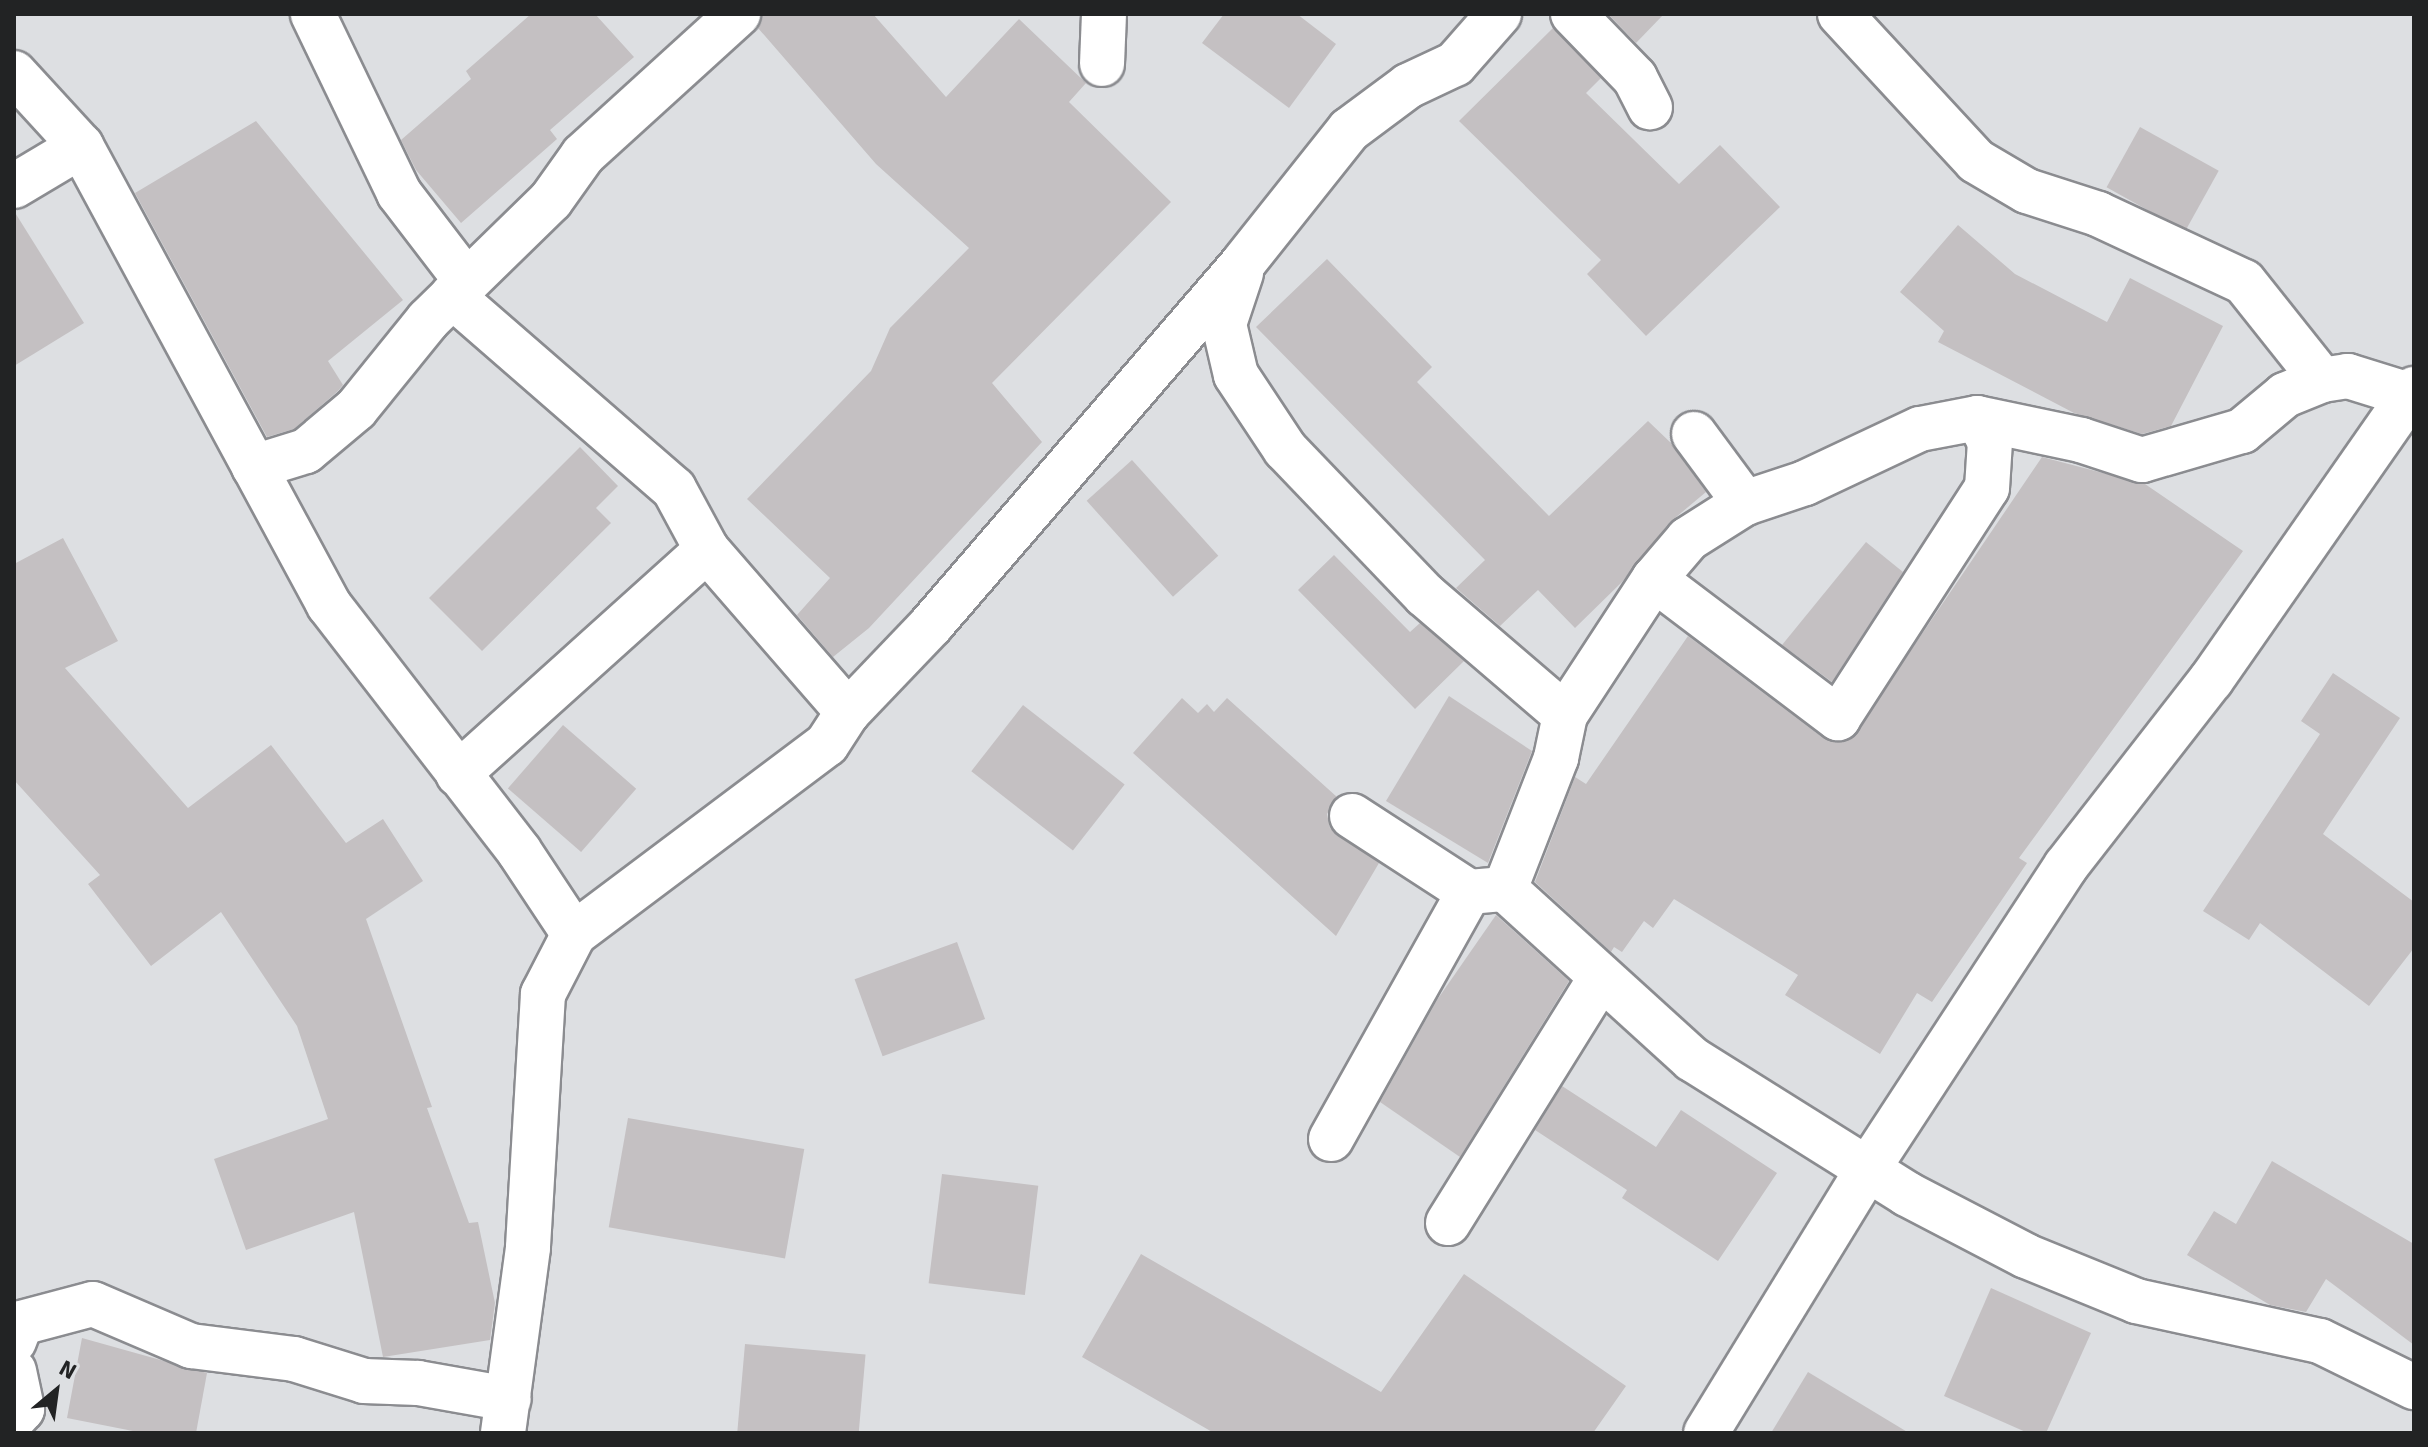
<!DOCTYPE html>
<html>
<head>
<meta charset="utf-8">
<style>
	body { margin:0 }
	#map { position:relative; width:2428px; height:1447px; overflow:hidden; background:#dddfe2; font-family:Signika,sans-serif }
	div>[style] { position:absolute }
	.building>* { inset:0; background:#c4c0c2; transform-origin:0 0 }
	.roads { filter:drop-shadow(2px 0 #8b8c90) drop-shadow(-2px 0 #8b8c90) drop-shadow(0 2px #8b8c90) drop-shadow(0 -2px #8b8c90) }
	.street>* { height:44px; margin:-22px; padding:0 22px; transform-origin:22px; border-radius:22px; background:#fff }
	span { translate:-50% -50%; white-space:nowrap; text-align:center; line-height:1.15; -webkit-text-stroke:6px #dddfe2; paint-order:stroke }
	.frame { position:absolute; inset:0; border:16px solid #222324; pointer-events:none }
	.north { position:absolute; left:16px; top:1351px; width:80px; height:80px; -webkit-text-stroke:6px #dddfe2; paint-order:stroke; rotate:29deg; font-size:22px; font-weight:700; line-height:32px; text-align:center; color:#222324 }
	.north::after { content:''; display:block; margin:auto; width:28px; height:36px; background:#222324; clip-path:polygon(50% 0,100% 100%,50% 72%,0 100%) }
</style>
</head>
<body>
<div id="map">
	<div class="building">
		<div style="clip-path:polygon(531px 14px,595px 14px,634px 57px,550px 130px,557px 139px,461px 223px,416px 170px,401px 140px,471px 79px,466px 71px)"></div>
		<div style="clip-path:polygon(762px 14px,873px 14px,946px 97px,1019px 19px,1086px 83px,1069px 102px,1171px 202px,992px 383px,1042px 442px,869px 628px,833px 657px,797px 615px,830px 578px,747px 499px,871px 371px,890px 328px,969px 248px,876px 164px,758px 28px)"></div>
		<div style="clip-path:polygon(1224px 14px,1297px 14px,1336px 44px,1289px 108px,1202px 43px)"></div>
		<div style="clip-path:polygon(1608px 14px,1664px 14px,1636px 43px)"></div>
		<div style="clip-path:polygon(1553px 28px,1601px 78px,1586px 93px,1679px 184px,1720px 145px,1780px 207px,1646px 336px,1587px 274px,1601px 260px,1459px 121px)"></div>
		<div style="clip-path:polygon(256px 121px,403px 300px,328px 361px,343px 385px,338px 391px,294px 429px,267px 437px,135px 193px)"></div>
		<div style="left:2140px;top:127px;width:90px;height:69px;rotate:29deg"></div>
		<div style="clip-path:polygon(14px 211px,84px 323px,14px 366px)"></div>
		<div style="clip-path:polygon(1958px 225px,2015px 274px,2107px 322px,2130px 278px,2223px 326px,2171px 426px,2142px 434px,2074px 413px,1938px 342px,1944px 331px,1900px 292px)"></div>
		<div style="clip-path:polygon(1327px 259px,1432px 367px,1417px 382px,1549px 516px,1648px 421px,1672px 444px,1706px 492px,1669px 523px,1622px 582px,1575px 628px,1538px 590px,1500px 626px,1456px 588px,1485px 560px,1256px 327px)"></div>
		<div style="clip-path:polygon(580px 447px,618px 486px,596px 508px,611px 523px,482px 651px,429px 598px)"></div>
		<div style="clip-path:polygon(2042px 457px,2145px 484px,2243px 551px,2019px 858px,2027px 863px,1932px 1002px,1917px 993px,1880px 1054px,1785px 995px,1798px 975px,1674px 899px,1653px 928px,1644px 921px,1622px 952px,1614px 947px,1611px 952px,1535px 882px,1575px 777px,1586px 784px,1688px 636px,1823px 738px,1850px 740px)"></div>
		<div style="left:1132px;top:460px;width:129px;height:61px;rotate:48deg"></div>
		<div style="clip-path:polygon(63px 538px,118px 641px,65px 668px,188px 808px,271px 745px,346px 843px,383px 819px,423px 881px,366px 919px,432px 1107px,427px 1108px,469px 1223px,478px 1222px,495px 1303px,490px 1340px,383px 1357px,354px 1212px,246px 1250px,214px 1159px,328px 1119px,297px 1026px,221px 912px,151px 966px,88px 884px,100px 875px,14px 780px,14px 564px)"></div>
		<div style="clip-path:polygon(1866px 542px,1903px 572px,1832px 682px,1782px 645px)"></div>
		<div style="clip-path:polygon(1334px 555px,1410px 632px,1420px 623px,1464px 661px,1415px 709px,1298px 590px)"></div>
		<div style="clip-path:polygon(2333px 673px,2400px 718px,2323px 834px,2414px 902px,2414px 948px,2369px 1006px,2260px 923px,2249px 940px,2203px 911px,2320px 734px,2301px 721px)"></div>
		<div style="clip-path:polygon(1449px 696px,1532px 751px,1488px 863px,1386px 801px)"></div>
		<div style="clip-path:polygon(1182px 698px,1198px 713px,1207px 704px,1214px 712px,1227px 698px,1337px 797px,1327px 814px,1330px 828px,1379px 863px,1336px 936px,1133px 753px)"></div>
		<div style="left:1023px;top:705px;width:129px;height:84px;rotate:38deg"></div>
		<div style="left:563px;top:725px;width:97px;height:84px;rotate:41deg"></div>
		<div style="clip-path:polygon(1496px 915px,1569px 981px,1460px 1157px,1380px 1102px,1437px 1000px)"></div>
		<div style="left:957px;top:942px;width:82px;height:109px;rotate:70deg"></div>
		<div style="clip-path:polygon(1562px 1086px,1656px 1147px,1681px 1110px,1777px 1173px,1718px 1261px,1622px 1198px,1627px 1190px,1535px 1130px)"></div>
		<div style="left:628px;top:1118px;width:179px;height:111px;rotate:10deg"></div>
		<div style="clip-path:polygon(2272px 1161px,2414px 1244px,2414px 1345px,2326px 1279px,2306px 1312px,2270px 1305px,2187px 1255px,2214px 1211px,2236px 1224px)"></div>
		<div style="left:942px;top:1174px;width:97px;height:110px;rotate:7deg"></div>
		<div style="clip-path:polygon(1141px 1254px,1381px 1392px,1464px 1274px,1626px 1386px,1593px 1433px,1214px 1433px,1082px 1357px)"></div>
		<div style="clip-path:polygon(1991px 1288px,2091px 1333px,2046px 1433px,2028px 1433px,1944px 1396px)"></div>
		<div style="clip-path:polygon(82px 1338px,207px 1373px,196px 1433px,143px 1433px,67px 1418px)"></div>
		<div style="left:745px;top:1344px;width:121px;height:89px;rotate:5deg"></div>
		<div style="clip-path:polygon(1808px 1372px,1909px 1433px,1771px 1433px)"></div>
	</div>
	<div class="roads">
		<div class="street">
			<div style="left:1573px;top:14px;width:89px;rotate:45.9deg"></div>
			<div style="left:1635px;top:78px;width:33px;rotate:63deg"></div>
			<div style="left:1840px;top:14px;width:200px;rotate:47.2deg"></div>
			<div style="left:1976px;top:161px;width:59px;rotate:30.5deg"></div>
			<div style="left:2027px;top:191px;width:75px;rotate:17.9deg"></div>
			<div style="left:2098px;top:214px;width:161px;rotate:25deg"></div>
			<div style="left:2244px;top:282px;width:125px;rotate:51.5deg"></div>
			<div style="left:1102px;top:64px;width:50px;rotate:-87.7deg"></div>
			<div style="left:14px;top:73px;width:99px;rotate:47.5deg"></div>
			<div style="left:81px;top:146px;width:522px;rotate:61.62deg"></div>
			<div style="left:329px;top:605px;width:311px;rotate:52.3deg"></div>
			<div style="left:519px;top:851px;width:100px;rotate:56.5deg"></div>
			<div style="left:574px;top:934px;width:68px;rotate:117.3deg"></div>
			<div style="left:543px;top:994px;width:254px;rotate:93.4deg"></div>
			<div style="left:528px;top:1248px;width:187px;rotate:97.7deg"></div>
			<div style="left:14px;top:186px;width:78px;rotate:-30.8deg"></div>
			<div style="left:1241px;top:273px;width:54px;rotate:108.4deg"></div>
			<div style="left:1224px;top:324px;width:52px;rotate:76.8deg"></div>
			<div style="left:1236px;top:375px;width:89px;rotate:56.5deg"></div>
			<div style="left:1285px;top:449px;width:202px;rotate:46.2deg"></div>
			<div style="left:1425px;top:595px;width:184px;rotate:40.6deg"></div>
			<div style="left:467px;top:282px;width:117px;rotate:-44.3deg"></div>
			<div style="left:551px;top:200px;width:55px;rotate:-54.6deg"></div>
			<div style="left:583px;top:155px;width:210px;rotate:-42.3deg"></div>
			<div style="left:452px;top:296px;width:294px;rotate:41deg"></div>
			<div style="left:674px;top:489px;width:69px;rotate:61.6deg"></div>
			<div style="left:707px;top:550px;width:215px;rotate:49deg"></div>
			<div style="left:1694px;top:434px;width:86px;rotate:53.5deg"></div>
			<div style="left:254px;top:467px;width:54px;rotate:-17.1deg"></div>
			<div style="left:306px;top:451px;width:65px;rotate:-40deg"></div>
			<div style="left:356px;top:409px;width:114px;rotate:-51deg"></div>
			<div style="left:428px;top:320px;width:54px;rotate:-44.3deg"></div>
			<div style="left:467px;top:282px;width:112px;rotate:-127.4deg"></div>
			<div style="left:399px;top:193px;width:199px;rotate:-115.7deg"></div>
			<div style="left:1654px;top:579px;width:231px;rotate:37.1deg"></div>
			<div style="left:1838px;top:718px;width:274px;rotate:-57.1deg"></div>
			<div style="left:1987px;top:488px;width:46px;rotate:-86.3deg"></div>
			<div style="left:1990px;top:442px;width:27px;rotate:-118deg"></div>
			<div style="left:458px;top:774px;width:335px;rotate:-42deg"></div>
			<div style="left:1352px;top:816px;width:140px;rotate:33deg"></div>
			<div style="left:1469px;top:892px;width:36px;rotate:-5deg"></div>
			<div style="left:1505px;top:889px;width:253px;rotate:42.3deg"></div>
			<div style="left:1692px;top:1059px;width:254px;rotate:32.1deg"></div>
			<div style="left:1907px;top:1194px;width:134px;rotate:27.5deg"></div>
			<div style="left:2026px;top:1256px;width:119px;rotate:22.2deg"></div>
			<div style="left:2136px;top:1301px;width:188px;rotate:12.3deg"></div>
			<div style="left:2320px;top:1341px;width:105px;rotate:26.1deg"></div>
			<div style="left:1505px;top:889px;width:141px;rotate:-68.7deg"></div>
			<div style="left:1556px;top:758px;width:44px;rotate:-78.2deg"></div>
			<div style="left:1565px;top:715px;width:163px;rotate:-56.8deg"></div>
			<div style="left:1654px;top:579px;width:52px;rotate:-49.6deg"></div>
			<div style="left:1688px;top:539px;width:67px;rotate:-32.3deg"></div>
			<div style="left:1745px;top:503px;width:63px;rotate:-18.4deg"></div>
			<div style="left:1805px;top:483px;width:127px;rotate:-25.2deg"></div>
			<div style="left:1920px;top:429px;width:58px;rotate:-10.9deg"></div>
			<div style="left:1977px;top:418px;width:106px;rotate:11.9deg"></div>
			<div style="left:2081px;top:440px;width:64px;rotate:18.2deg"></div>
			<div style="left:2142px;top:460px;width:104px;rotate:-16.2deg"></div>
			<div style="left:2242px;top:431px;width:56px;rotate:-39.9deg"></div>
			<div style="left:2285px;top:395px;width:40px;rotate:-22deg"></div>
			<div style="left:2322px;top:380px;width:26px;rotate:-9deg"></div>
			<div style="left:2348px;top:376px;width:64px;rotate:17.3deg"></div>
			<div style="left:574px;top:934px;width:316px;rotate:-36.9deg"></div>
			<div style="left:827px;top:744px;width:38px;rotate:-57deg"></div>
			<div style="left:848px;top:712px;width:120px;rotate:-46.3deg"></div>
			<div style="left:931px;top:625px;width:479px;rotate:-49.2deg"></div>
			<div style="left:1244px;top:262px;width:169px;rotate:-51.5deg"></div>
			<div style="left:1349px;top:130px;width:74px;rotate:-36.7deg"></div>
			<div style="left:1408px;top:86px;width:52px;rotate:-25.1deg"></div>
			<div style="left:1455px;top:64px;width:67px;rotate:-48.7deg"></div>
			<div style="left:1331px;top:1139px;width:283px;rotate:-60.8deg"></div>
			<div style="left:1448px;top:1223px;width:287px;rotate:-58.1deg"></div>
			<div style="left:14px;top:1341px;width:19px;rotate:-69deg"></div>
			<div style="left:21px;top:1323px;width:74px;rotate:-14.8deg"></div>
			<div style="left:93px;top:1304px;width:107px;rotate:23.2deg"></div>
			<div style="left:191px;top:1346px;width:104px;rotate:7.2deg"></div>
			<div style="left:294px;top:1359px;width:73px;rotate:17.4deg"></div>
			<div style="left:364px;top:1381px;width:54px;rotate:2.1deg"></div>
			<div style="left:418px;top:1383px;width:92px;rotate:10deg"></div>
			<div style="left:14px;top:1371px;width:39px;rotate:78deg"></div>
			<div style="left:22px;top:1409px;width:12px;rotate:132deg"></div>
			<div style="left:1706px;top:1433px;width:308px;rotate:-58.5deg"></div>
			<div style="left:1867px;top:1170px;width:363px;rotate:-56.8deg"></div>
			<div style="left:2066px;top:866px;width:236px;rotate:-52.1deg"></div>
			<div style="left:2211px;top:680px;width:355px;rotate:-55.1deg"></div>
		</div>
	</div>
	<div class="frame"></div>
	<div class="north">N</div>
</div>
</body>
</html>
